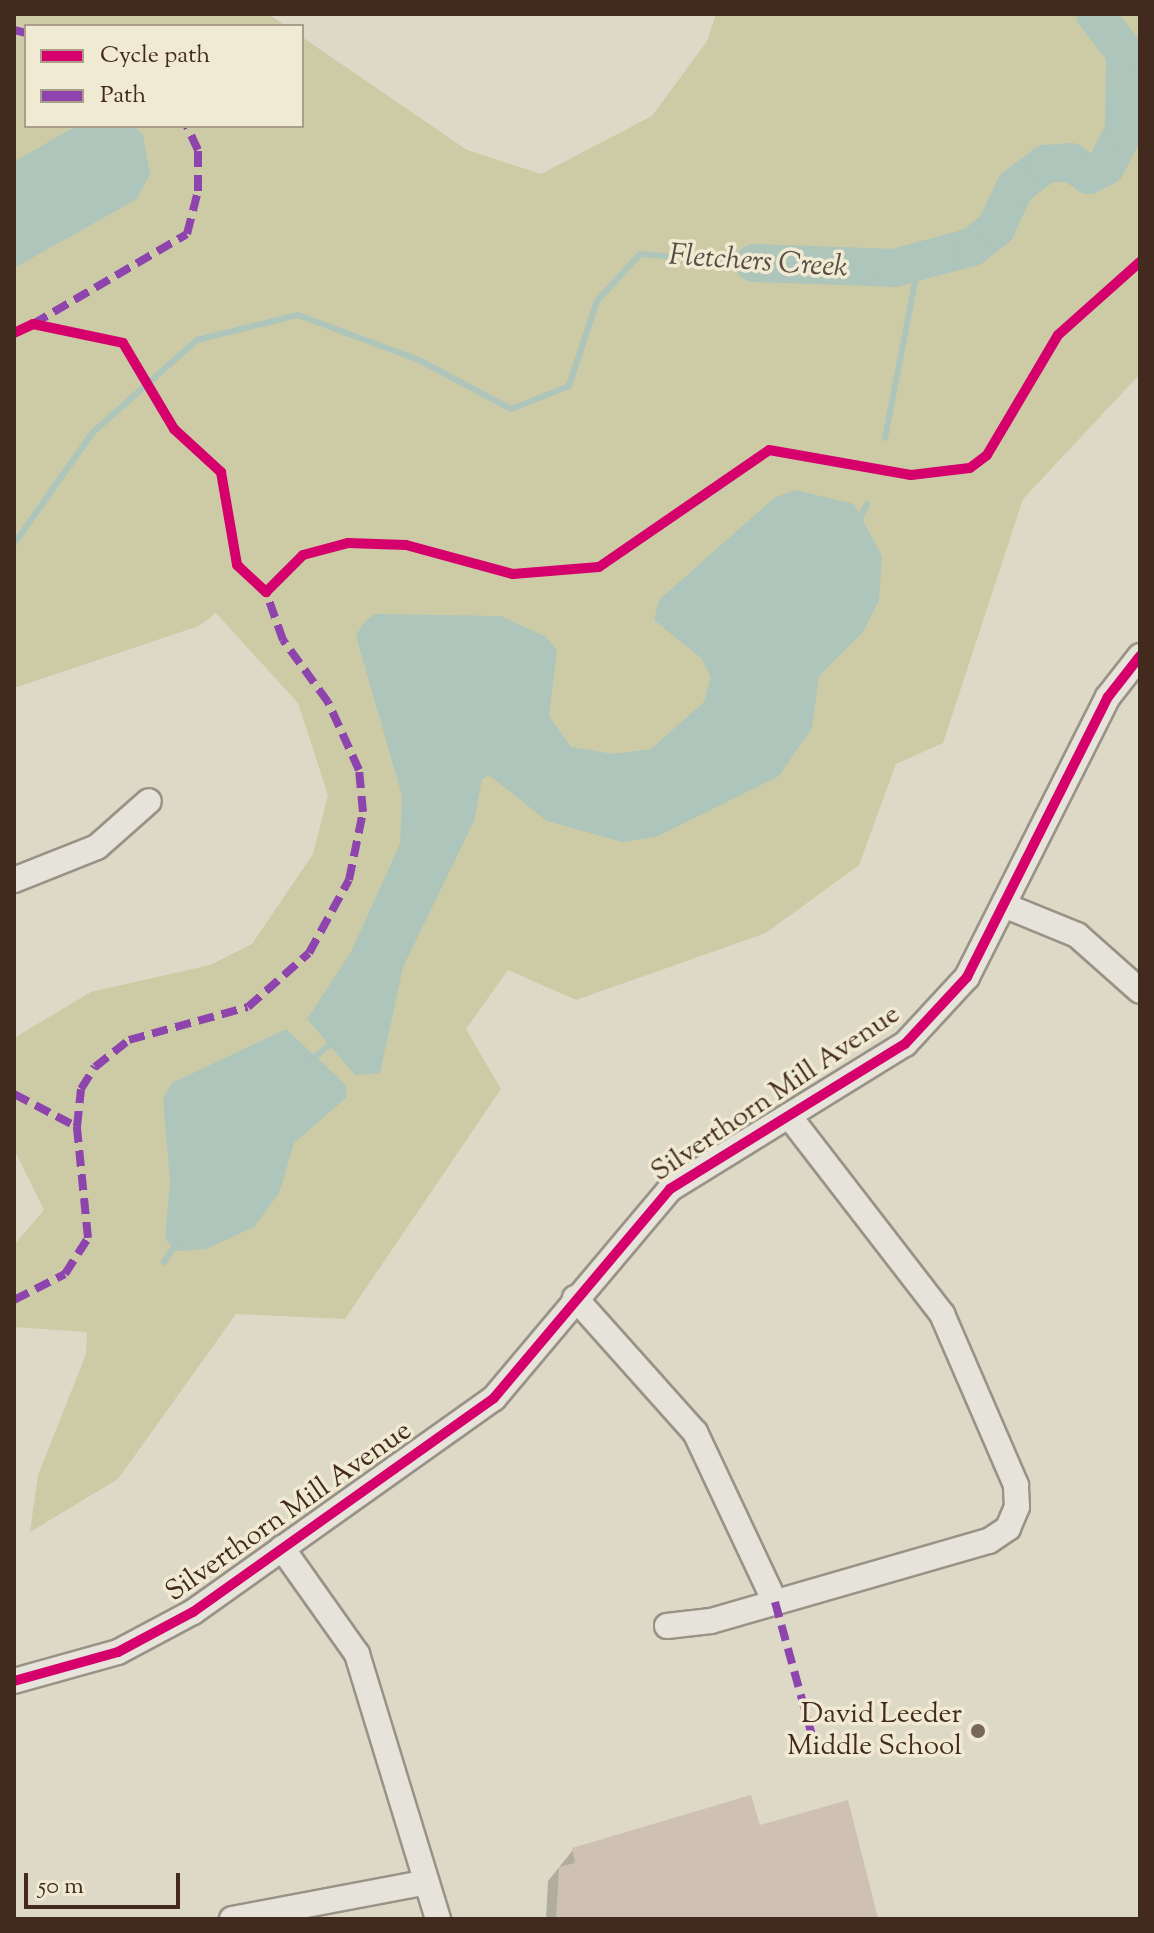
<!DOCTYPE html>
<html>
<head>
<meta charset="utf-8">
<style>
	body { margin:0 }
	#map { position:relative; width:1154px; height:1933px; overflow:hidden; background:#ded9c6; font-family:"Sorts Mill Goudy",serif }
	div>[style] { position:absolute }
	.green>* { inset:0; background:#cccba6 }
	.water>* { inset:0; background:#adc5ba }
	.shadow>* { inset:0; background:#0003 }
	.stream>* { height:6px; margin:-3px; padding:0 3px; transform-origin:3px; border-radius:3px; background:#adc5ba }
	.river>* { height:38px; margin:-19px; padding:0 19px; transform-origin:19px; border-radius:19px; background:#adc5ba }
	.building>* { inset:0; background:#cec1b3 }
	.roads { filter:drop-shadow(2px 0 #999286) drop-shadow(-2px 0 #999286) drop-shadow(0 2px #999286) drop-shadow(0 -2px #999286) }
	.minor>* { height:24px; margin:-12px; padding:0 12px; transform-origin:12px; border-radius:12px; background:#e6e3da }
	.quiet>* { height:8px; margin-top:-4px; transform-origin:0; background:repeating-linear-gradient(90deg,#8e44ad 0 16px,transparent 0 24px) }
	.cycleway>* { height:10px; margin:-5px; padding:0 5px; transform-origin:5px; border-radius:5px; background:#d6006c }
	.dots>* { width:22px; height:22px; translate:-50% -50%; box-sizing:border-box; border:4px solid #f1ead3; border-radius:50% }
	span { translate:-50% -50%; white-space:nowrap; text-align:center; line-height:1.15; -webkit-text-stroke:7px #f1ead3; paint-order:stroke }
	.street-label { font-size:28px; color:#432a1e }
	.poi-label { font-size:28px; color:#432a1e }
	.right { translate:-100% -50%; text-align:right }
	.water-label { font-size:30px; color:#584e44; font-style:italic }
	.frame { position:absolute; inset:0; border:16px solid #432a1e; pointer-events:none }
	.legend { position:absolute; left:24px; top:24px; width:280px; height:104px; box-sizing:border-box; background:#f1ead3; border:2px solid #ab9d8b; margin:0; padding:10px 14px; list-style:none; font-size:24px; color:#432a1e }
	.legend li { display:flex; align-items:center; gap:16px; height:40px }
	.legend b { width:40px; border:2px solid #ab9d8b }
	.scale { position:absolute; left:24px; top:1873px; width:156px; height:36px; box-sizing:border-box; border:4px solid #432a1e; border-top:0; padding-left:10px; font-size:24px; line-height:28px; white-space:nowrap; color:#432a1e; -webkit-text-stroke:6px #f1ead3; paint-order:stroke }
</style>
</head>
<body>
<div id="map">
	<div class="green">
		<div style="clip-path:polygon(14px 14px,268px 14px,286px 26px,26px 26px,26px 126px,302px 126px,302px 37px,467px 150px,541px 174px,652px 116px,707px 41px,716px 14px,1140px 14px,1140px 374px,1023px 499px,943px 743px,896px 764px,859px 865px,766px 933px,576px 1000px,508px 970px,466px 1029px,501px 1089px,345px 1319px,236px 1314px,118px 1479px,30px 1532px,38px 1475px,86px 1354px,87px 1332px,14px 1327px,14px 1245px,44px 1210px,14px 1149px,14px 1038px,91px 992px,210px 965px,252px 944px,313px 854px,328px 795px,298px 703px,216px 613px,199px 626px,14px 688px)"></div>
	</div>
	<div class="water">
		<div style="clip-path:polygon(76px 126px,133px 126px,143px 135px,150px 174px,137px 199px,14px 268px,14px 162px)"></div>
		<div style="clip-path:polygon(795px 490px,854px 504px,882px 556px,879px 600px,863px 632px,819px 676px,812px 728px,779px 776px,656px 837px,622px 842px,547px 821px,489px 775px,482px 779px,474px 821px,403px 967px,380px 1073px,355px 1075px,307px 1019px,351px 952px,400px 844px,402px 796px,356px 636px,363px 624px,374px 614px,501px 616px,546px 637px,557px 651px,549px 716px,571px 747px,613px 754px,651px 749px,704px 702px,711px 677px,701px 658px,654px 620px,659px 600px,774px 498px)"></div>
		<div style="clip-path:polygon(286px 1029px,345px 1084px,347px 1097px,294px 1143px,279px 1193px,254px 1227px,206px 1249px,177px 1251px,165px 1239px,170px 1182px,163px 1099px,172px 1083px)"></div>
	</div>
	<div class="shadow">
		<div style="clip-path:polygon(759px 1827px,875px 1918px,546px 1919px,548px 1881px,573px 1850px)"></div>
	</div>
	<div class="stream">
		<div style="left:885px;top:438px;width:180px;rotate:-79.1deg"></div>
		<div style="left:859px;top:521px;width:19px;rotate:-65deg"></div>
		<div style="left:14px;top:544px;width:137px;rotate:-54.8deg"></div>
		<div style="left:93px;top:432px;width:139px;rotate:-41.5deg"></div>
		<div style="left:197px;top:340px;width:104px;rotate:-13.9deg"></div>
		<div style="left:298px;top:315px;width:129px;rotate:20.4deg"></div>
		<div style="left:419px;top:360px;width:104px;rotate:28deg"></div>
		<div style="left:511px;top:409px;width:62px;rotate:-21.6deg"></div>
		<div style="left:569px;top:386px;width:89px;rotate:-71.8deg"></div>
		<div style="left:597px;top:301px;width:64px;rotate:-47.5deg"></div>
		<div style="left:640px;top:254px;width:114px;rotate:4.5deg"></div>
		<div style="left:311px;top:1060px;width:28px;rotate:-39deg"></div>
		<div style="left:164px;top:1262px;width:24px;rotate:-57deg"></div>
	</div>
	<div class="river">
		<div style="left:754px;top:263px;width:140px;rotate:2deg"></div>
		<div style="left:894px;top:268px;width:81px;rotate:-15.1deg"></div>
		<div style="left:972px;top:247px;width:31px;rotate:-38deg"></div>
		<div style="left:996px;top:228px;width:45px;rotate:-65.1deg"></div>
		<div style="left:1015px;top:187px;width:38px;rotate:-37deg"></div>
		<div style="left:1045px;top:164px;width:26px;rotate:-4deg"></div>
		<div style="left:1071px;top:162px;width:22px;rotate:36deg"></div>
		<div style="left:1089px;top:175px;width:19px;rotate:-28deg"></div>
		<div style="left:1106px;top:166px;width:39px;rotate:-63deg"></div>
		<div style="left:1124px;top:131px;width:78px;rotate:-89.3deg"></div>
		<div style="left:1125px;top:53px;width:49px;rotate:-127.6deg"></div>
	</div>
	<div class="building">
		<div style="clip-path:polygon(751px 1795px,760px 1825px,848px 1800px,878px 1918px,556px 1919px,559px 1867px,575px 1863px,572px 1848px)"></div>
	</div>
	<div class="roads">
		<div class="minor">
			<div style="left:14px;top:880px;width:89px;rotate:-21.7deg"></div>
			<div style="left:97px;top:847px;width:69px;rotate:-41.5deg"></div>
			<div style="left:1006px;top:906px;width:77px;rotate:22.2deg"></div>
			<div style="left:1077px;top:935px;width:84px;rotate:41.6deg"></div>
			<div style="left:575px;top:1298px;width:180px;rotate:48.2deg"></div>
			<div style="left:695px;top:1432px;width:188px;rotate:64.8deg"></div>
			<div style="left:282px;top:1548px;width:130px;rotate:54.7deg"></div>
			<div style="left:357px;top:1654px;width:277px;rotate:73deg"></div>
			<div style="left:667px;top:1626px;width:44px;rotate:-6.5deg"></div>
			<div style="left:711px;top:1621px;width:289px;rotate:-16.1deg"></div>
			<div style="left:989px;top:1541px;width:23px;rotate:-34deg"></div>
			<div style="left:1008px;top:1528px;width:23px;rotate:-67deg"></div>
			<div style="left:1017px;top:1507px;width:22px;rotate:-93deg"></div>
			<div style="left:1016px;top:1485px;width:186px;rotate:-113.4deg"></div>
			<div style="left:942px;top:1314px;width:250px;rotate:-127.7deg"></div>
			<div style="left:14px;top:1681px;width:108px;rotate:-15.6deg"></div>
			<div style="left:118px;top:1652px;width:85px;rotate:-28.1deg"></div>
			<div style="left:193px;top:1612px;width:369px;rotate:-35.4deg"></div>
			<div style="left:494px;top:1398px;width:273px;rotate:-49.9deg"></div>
			<div style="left:670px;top:1189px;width:276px;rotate:-31.7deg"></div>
			<div style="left:905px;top:1044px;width:91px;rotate:-47.2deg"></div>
			<div style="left:967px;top:977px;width:313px;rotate:-63.3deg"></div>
			<div style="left:1108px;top:697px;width:52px;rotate:-52deg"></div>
			<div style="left:232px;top:1919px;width:198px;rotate:-10.7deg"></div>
		</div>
	</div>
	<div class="quiet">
		<div style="left:14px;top:30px;width:12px;rotate:14deg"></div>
		<div style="left:33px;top:324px;width:178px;rotate:-30.3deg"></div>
		<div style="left:187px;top:234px;width:44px;rotate:-75.7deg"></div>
		<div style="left:198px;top:191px;width:41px;rotate:-90deg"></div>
		<div style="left:198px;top:150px;width:26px;rotate:-115deg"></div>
		<div style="left:14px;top:1094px;width:71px;rotate:27.6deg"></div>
		<div style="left:14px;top:1300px;width:57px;rotate:-27deg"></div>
		<div style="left:65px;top:1274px;width:43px;rotate:-57.4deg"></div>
		<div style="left:88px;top:1238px;width:112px;rotate:-95.7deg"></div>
		<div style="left:77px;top:1127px;width:38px;rotate:-84deg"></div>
		<div style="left:81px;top:1089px;width:26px;rotate:-58deg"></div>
		<div style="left:95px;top:1067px;width:43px;rotate:-38.5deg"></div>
		<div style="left:129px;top:1040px;width:123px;rotate:-15.5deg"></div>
		<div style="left:248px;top:1007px;width:81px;rotate:-41.5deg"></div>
		<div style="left:309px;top:953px;width:83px;rotate:-61.3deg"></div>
		<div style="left:349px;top:880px;width:69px;rotate:-78.4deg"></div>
		<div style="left:363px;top:812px;width:42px;rotate:-95.4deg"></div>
		<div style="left:359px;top:770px;width:75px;rotate:-114.5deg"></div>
		<div style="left:328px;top:702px;width:77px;rotate:-126deg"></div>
		<div style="left:283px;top:640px;width:51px;rotate:-109.5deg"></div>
		<div style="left:775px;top:1602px;width:154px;rotate:74.5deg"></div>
	</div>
	<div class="cycleway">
		<div style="left:14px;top:333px;width:21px;rotate:-25deg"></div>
		<div style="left:33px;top:324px;width:92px;rotate:11.9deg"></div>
		<div style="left:123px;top:343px;width:100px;rotate:59.3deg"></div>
		<div style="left:174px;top:429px;width:64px;rotate:42.5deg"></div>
		<div style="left:221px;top:472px;width:94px;rotate:80.2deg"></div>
		<div style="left:237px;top:565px;width:40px;rotate:43deg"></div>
		<div style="left:266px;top:592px;width:52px;rotate:-45deg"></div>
		<div style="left:303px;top:555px;width:47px;rotate:-14.9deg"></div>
		<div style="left:348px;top:543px;width:58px;rotate:2deg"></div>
		<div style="left:406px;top:545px;width:111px;rotate:15.2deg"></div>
		<div style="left:513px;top:574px;width:86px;rotate:-4.7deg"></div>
		<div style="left:599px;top:567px;width:206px;rotate:-34.5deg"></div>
		<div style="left:769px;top:450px;width:144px;rotate:10deg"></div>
		<div style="left:911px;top:475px;width:59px;rotate:-6.8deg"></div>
		<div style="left:970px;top:468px;width:21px;rotate:-37deg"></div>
		<div style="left:987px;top:455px;width:139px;rotate:-59.4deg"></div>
		<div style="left:1058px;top:335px;width:110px;rotate:-41.7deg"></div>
		<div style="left:14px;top:1681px;width:108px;rotate:-15.6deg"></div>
		<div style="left:118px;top:1652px;width:85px;rotate:-28.1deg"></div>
		<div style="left:193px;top:1612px;width:369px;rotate:-35.4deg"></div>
		<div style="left:494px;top:1398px;width:273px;rotate:-49.9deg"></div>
		<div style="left:670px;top:1189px;width:276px;rotate:-31.7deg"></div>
		<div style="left:905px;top:1044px;width:91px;rotate:-47.2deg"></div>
		<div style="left:967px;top:977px;width:313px;rotate:-63.3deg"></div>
		<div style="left:1108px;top:697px;width:52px;rotate:-52deg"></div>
	</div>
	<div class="dots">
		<div style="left:978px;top:1731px;background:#796759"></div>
	</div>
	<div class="street-label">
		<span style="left:776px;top:1094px;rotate:-34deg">Silverthorn Mill Avenue</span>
		<span style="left:289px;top:1512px;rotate:-35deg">Silverthorn Mill Avenue</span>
	</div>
	<div class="poi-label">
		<span class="right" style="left:962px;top:1731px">David Leeder<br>Middle School</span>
	</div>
	<div class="water-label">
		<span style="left:758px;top:263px;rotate:4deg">Fletchers Creek</span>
	</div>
	<div class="frame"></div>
	<ul class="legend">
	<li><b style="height:10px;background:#d6006c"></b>Cycle path</li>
	<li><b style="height:10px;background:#8e44ad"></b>Path</li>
	</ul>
	<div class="scale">50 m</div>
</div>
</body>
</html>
